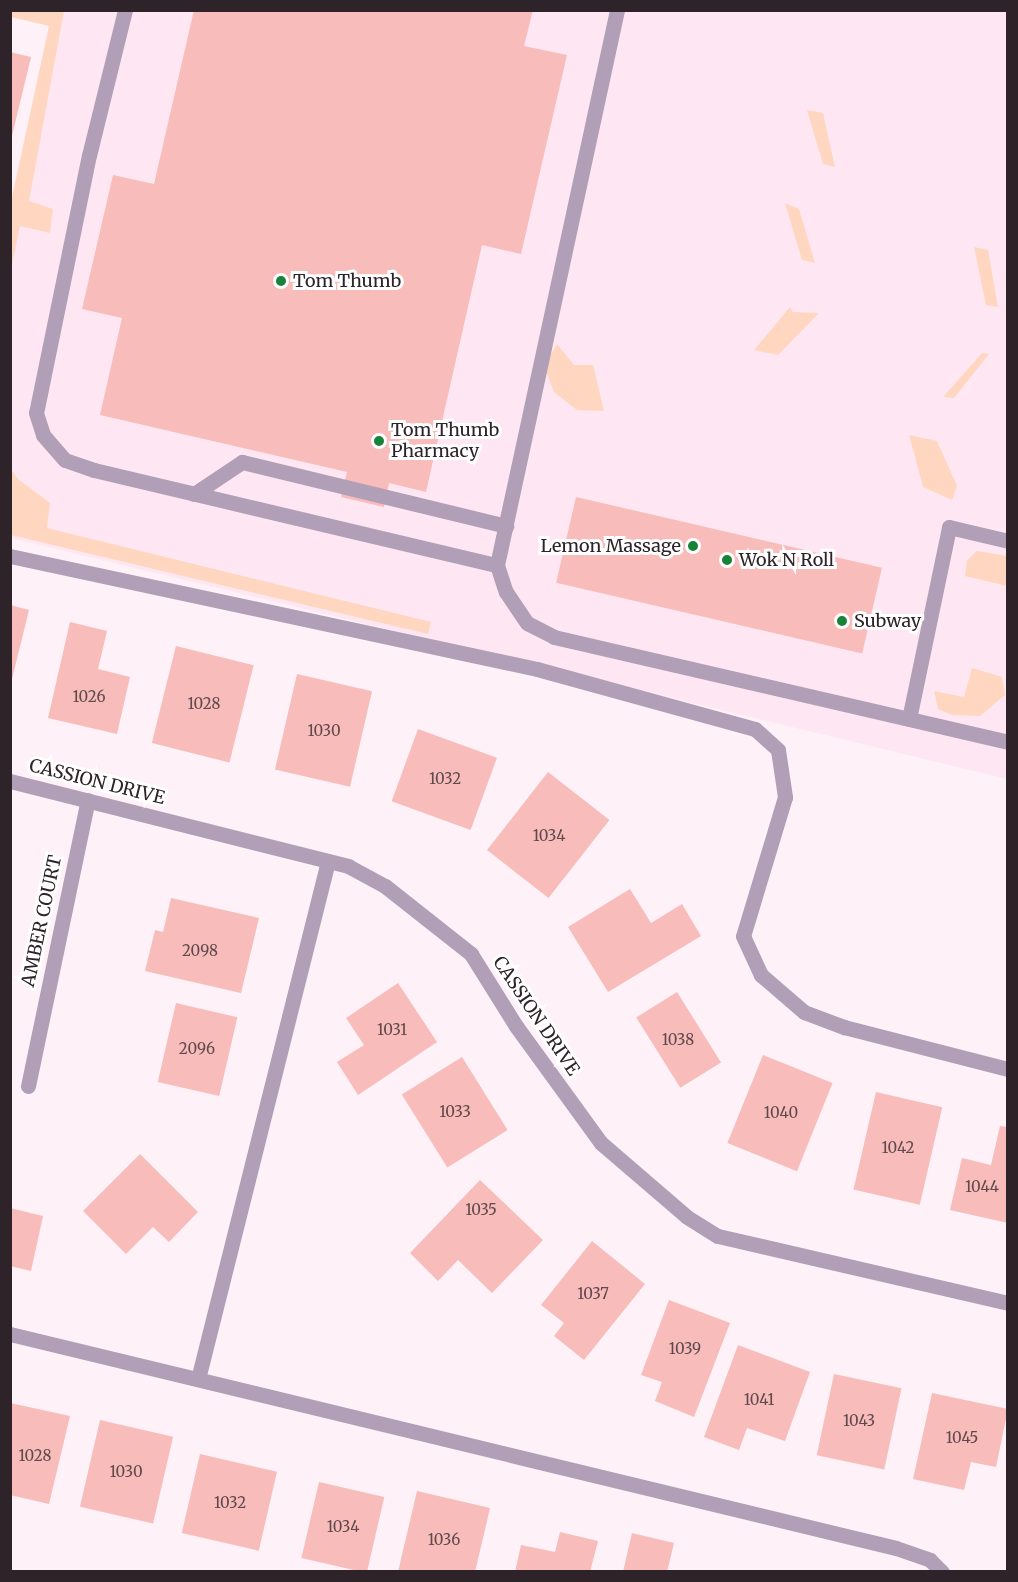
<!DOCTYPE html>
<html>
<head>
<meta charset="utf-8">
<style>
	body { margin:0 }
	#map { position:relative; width:1018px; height:1582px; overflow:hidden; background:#fef1f7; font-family:Merriweather,serif }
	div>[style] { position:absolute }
	.built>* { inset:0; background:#fee7f2 }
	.green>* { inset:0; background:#ffd7c0 }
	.building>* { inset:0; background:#f8bcbb; transform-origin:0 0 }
	.service>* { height:15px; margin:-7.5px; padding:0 7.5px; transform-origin:7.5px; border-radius:7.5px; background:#b09fb7 }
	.minor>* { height:15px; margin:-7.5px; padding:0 7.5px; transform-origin:7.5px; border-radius:7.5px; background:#b09fb7 }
	.dots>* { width:16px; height:16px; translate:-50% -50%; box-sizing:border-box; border:3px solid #fff; border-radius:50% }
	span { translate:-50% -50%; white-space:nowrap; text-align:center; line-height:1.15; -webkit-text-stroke:6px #fff; paint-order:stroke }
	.number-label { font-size:15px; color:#60494d }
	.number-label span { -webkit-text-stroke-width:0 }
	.poi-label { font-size:18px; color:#2e2328 }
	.left { translate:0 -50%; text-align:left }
	.right { translate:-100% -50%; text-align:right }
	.street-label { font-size:18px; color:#2e2328 }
	.frame { position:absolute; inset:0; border:12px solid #2e2328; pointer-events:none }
</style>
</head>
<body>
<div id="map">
	<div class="built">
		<div style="clip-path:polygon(60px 11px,1007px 11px,1007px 779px,11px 538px,11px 205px)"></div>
	</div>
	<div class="green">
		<div style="clip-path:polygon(11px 10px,64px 11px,29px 201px,53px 209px,50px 233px,20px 226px,11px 269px,11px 202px,49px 26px,11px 17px)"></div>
		<div style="clip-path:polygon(807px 110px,823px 113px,835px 167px,823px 164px)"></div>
		<div style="clip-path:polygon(785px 203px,799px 209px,815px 263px,802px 260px)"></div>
		<div style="clip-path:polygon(974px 247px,988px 250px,998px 307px,986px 305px)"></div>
		<div style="clip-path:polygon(790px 307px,793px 312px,819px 313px,778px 355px,754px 350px)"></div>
		<div style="clip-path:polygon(557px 344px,574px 365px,593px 365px,604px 411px,577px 410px,554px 392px,544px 366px)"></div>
		<div style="clip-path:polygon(982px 353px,989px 354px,954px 398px,943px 397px)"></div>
		<div style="clip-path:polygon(909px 435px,937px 441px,957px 486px,952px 500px,923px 487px)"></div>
		<div style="clip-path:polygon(10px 468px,18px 479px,50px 503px,47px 528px,431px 622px,428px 634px,11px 535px)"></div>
		<div style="clip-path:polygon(977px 551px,1007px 556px,1007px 586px,965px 576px,967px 560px)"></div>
		<div style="clip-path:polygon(972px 668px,1002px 677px,1005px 695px,980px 716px,952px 715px,938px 709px,934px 691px,964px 697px)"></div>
	</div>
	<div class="building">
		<div style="clip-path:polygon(194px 10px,533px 10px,524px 46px,567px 55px,521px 254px,482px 245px,426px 492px,389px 483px,384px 507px,341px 497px,347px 472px,100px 415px,122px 318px,82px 309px,113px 175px,154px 184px)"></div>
		<div style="clip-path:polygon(10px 52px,31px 57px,11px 140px,10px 140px)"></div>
		<div style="left:576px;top:497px;width:314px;height:88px;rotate:13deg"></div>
		<div style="clip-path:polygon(10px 605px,29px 610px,11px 683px,10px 683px)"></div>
		<div style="clip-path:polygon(70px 622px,107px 631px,98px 669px,130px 677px,117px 734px,48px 718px)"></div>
		<div style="left:176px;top:646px;width:80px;height:100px;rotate:14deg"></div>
		<div style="left:297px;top:674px;width:77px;height:98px;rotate:13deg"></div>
		<div style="left:418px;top:729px;width:84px;height:77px;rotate:20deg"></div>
		<div style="left:548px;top:772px;width:78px;height:99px;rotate:38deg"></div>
		<div style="clip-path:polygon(630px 889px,651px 923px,682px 904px,701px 936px,608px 992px,568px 927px)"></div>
		<div style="clip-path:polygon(171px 898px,259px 918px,241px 993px,145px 971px,155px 930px,163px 932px)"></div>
		<div style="clip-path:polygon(398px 983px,437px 1042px,358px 1095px,337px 1062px,364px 1045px,346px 1018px)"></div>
		<div style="left:677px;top:992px;width:83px;height:48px;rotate:58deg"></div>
		<div style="left:176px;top:1003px;width:63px;height:81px;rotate:13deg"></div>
		<div style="left:763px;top:1055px;width:75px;height:95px;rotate:22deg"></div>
		<div style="left:462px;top:1057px;width:86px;height:71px;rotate:58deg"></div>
		<div style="left:876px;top:1092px;width:68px;height:100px;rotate:13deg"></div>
		<div style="clip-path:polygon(1000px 1126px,1008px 1127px,1008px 1223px,950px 1210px,962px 1158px,991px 1165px)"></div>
		<div style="clip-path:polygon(140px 1154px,198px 1212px,169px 1242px,153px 1227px,126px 1254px,83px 1211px)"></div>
		<div style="clip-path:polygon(480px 1180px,543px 1240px,492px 1293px,458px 1260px,438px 1281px,410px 1253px)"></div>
		<div style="clip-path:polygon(10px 1208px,43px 1216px,31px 1271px,10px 1266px)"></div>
		<div style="clip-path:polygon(592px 1241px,645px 1284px,584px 1360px,554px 1336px,564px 1323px,541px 1305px)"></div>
		<div style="clip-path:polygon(669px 1300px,730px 1323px,694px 1417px,655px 1401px,662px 1382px,641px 1375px)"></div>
		<div style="clip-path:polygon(738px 1345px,810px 1372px,785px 1441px,747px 1428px,739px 1450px,704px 1437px)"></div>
		<div style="left:834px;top:1374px;width:69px;height:83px;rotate:12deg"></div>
		<div style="clip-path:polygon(932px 1393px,1008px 1409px,996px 1467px,971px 1462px,964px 1490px,913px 1479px)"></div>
		<div style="clip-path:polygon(10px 1403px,70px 1416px,49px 1504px,10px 1495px)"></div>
		<div style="left:100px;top:1420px;width:75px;height:89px;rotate:13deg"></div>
		<div style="left:200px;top:1454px;width:79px;height:81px;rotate:13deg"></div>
		<div style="left:319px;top:1482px;width:67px;height:78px;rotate:13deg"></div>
		<div style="clip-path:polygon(417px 1491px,490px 1508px,475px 1572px,398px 1572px)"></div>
		<div style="clip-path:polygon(560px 1532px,598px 1541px,590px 1572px,515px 1572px,521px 1545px,555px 1552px)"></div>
		<div style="clip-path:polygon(632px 1533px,674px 1543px,667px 1572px,623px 1572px)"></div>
	</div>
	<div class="service">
		<div style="left:125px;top:10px;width:149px;rotate:103.9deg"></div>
		<div style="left:89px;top:155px;width:263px;rotate:101.6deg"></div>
		<div style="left:36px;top:413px;width:23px;rotate:72deg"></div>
		<div style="left:43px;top:435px;width:33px;rotate:49deg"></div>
		<div style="left:65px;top:460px;width:31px;rotate:19deg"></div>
		<div style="left:94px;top:470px;width:414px;rotate:13.3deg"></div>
		<div style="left:497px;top:565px;width:568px;rotate:-77.8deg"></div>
		<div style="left:194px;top:494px;width:58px;rotate:-33.7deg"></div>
		<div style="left:242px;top:462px;width:272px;rotate:13.6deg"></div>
		<div style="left:10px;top:556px;width:539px;rotate:12.1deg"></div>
		<div style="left:537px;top:669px;width:226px;rotate:15.4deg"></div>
		<div style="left:755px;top:729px;width:31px;rotate:42deg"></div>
		<div style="left:778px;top:750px;width:48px;rotate:81.5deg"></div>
		<div style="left:785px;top:797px;width:145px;rotate:106.8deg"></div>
		<div style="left:743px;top:936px;width:43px;rotate:65.2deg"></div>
		<div style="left:761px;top:975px;width:57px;rotate:40.7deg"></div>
		<div style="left:804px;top:1012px;width:43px;rotate:20.6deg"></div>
		<div style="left:844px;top:1027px;width:169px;rotate:14.4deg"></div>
		<div style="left:497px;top:565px;width:28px;rotate:72deg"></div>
		<div style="left:506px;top:592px;width:37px;rotate:56deg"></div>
		<div style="left:527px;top:623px;width:30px;rotate:27deg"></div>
		<div style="left:554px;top:637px;width:466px;rotate:13deg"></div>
		<div style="left:909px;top:719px;width:196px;rotate:-78.2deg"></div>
		<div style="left:949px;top:527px;width:61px;rotate:13.3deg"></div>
		<div style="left:10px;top:1334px;width:911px;rotate:13.58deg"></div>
		<div style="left:896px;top:1548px;width:36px;rotate:19deg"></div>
		<div style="left:930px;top:1560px;width:17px;rotate:45deg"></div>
		<div style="left:198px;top:1379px;width:534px;rotate:-75.91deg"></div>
	</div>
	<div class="minor">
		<div style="left:10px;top:781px;width:349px;rotate:14.1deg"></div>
		<div style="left:348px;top:866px;width:42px;rotate:28.4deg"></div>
		<div style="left:385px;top:886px;width:110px;rotate:38.3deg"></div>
		<div style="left:471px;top:954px;width:85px;rotate:58deg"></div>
		<div style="left:516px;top:1026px;width:145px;rotate:54deg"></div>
		<div style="left:601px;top:1143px;width:113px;rotate:40.7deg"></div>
		<div style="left:687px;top:1217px;width:36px;rotate:32deg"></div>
		<div style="left:718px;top:1236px;width:298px;rotate:13deg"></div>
		<div style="left:28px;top:1086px;width:292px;rotate:-78.2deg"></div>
	</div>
	<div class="dots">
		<div style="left:281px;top:281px;background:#178238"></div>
		<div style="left:379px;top:441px;background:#178238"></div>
		<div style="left:693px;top:546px;background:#178238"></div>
		<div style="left:727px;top:560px;background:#178238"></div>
		<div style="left:842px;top:621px;background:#178238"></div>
	</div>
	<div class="number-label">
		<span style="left:89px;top:697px">1026</span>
		<span style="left:204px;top:704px">1028</span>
		<span style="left:324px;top:731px">1030</span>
		<span style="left:445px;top:779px">1032</span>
		<span style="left:549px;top:836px">1034</span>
		<span style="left:200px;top:951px">2098</span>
		<span style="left:392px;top:1030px">1031</span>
		<span style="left:678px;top:1040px">1038</span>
		<span style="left:197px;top:1049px">2096</span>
		<span style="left:455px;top:1112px">1033</span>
		<span style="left:781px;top:1113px">1040</span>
		<span style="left:898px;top:1148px">1042</span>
		<span style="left:982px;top:1187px">1044</span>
		<span style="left:481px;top:1210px">1035</span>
		<span style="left:593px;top:1294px">1037</span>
		<span style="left:685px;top:1349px">1039</span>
		<span style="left:759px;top:1400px">1041</span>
		<span style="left:859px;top:1421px">1043</span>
		<span style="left:962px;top:1438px">1045</span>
		<span style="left:35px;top:1456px">1028</span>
		<span style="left:126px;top:1472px">1030</span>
		<span style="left:230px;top:1503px">1032</span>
		<span style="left:343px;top:1527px">1034</span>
		<span style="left:444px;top:1540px">1036</span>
	</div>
	<div class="poi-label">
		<span class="left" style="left:293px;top:281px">Tom Thumb</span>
		<span class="left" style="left:391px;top:441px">Tom Thumb<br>Pharmacy</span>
		<span class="right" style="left:681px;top:546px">Lemon Massage</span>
		<span class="left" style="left:739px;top:560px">Wok N Roll</span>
		<span class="left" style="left:854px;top:621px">Subway</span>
	</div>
	<div class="street-label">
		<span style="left:97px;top:782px;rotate:14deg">CASSION DRIVE</span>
		<span style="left:42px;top:921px;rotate:-78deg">AMBER COURT</span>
		<span style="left:536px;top:1016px;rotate:56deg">CASSION DRIVE</span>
	</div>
	<div class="frame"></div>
</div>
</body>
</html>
